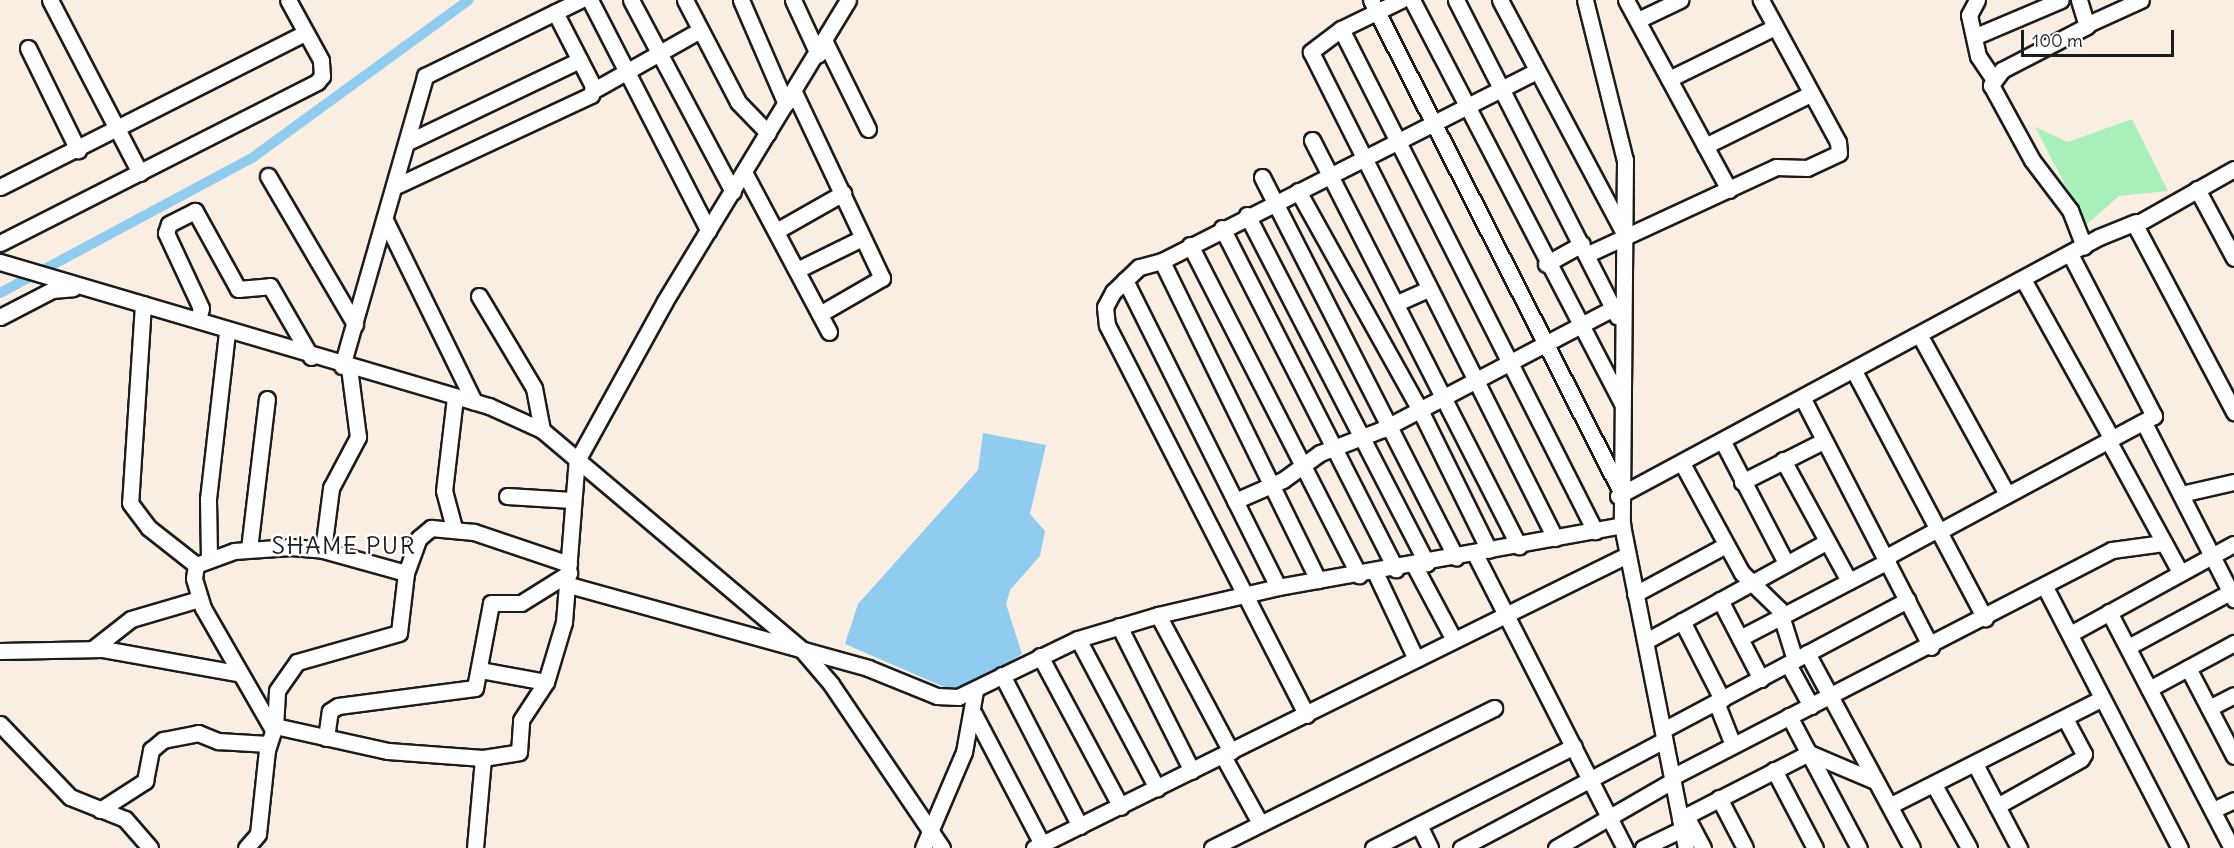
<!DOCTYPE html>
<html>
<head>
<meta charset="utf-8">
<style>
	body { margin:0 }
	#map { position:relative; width:2234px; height:848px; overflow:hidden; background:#faeee2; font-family:Delius,sans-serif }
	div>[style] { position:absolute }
	.green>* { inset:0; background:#aaf0bb }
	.water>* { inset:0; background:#8fccef }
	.canal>* { height:10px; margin:-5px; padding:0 5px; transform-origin:5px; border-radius:5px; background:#8fccef }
	.roads { filter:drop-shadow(2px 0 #1c1c1c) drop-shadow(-2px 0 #1c1c1c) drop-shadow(0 2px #1c1c1c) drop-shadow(0 -2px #1c1c1c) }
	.minor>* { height:15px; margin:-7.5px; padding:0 7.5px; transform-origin:7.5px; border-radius:7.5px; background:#fff }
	span { translate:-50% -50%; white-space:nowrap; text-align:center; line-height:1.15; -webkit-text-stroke:5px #fff; paint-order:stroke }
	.quarter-label { font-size:24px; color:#1c1c1c; letter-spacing:1.5px }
	.scale { position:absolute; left:2021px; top:30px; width:153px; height:27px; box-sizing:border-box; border:3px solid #1c1c1c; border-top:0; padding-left:8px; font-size:18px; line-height:21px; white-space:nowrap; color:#1c1c1c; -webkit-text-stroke:4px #fff; paint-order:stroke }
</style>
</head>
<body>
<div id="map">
	<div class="green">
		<div style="clip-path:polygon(2132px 119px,2168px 191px,2119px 196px,2086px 225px,2035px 127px,2068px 142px)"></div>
	</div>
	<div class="water">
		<div style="clip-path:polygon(983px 433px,1046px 445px,1030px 514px,1045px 531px,1040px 556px,1010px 590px,1006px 604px,1022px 654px,964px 691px,951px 690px,845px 644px,858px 604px,978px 470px)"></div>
	</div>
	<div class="canal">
		<div style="left:0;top:293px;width:286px;rotate:-28.2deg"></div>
		<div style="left:252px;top:158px;width:268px;rotate:-36.1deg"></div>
	</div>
	<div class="roads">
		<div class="minor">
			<div style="left:50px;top:0;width:195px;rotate:62.5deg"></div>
			<div style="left:590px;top:0;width:259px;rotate:62.8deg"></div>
			<div style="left:631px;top:0;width:217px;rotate:62deg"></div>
			<div style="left:685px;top:0;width:115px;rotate:62.5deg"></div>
			<div style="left:738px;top:102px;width:43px;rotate:45.9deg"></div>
			<div style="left:741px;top:0;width:113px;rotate:66.6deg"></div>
			<div style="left:793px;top:0;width:60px;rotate:65.2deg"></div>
			<div style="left:1371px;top:0;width:545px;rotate:63.06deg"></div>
			<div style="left:1401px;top:0;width:67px;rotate:154.2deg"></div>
			<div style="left:1341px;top:29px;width:38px;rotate:143deg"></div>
			<div style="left:1311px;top:52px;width:544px;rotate:63.34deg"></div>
			<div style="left:1412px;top:0;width:455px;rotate:62.5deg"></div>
			<div style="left:1456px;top:0;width:355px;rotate:63deg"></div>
			<div style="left:1500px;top:0;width:259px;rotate:62deg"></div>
			<div style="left:1585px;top:0;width:165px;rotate:76deg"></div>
			<div style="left:1625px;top:160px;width:365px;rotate:90.5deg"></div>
			<div style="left:1622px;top:525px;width:329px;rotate:78.8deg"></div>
			<div style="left:1626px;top:0;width:216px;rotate:61.5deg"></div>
			<div style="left:1977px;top:0;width:17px;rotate:118deg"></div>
			<div style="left:1969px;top:15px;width:42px;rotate:77.6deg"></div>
			<div style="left:1978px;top:56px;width:25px;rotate:56deg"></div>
			<div style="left:2079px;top:0;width:27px;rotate:73deg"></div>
			<div style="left:2087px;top:26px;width:96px;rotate:152.6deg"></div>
			<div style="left:2002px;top:70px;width:19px;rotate:126deg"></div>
			<div style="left:1991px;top:85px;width:85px;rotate:61.3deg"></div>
			<div style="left:2032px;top:160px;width:63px;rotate:52.8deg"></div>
			<div style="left:2070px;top:210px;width:39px;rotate:69deg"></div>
			<div style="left:1638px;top:20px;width:47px;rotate:-25.5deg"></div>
			<div style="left:2088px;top:24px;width:58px;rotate:-24.4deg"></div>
			<div style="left:1341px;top:29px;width:563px;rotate:63.16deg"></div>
			<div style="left:1976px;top:36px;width:92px;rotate:-23deg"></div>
			<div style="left:825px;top:42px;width:97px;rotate:63.7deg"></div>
			<div style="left:28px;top:48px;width:114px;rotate:63.9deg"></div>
			<div style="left:1669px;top:79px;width:118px;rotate:-26.1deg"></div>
			<div style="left:594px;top:90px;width:122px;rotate:-29.5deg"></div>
			<div style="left:794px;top:92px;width:206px;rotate:64.7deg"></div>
			<div style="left:882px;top:278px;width:72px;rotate:149.9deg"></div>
			<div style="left:1312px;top:140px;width:456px;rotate:63deg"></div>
			<div style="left:410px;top:141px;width:188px;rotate:-25.5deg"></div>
			<div style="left:1705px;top:146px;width:117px;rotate:-26.3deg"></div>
			<div style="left:2234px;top:169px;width:114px;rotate:150.5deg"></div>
			<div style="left:2135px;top:225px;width:212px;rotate:62.1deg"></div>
			<div style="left:744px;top:172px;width:181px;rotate:62deg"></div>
			<div style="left:268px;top:176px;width:172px;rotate:59.6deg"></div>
			<div style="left:1262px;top:177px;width:427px;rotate:63deg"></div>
			<div style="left:398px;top:185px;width:213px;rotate:-25deg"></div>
			<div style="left:591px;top:95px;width:9px;rotate:-77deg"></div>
			<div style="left:593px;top:86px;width:83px;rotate:-117.2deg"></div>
			<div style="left:0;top:187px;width:339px;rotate:-26.8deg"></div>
			<div style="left:2197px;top:189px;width:78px;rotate:61.8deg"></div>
			<div style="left:1298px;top:191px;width:248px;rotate:60.9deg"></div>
			<div style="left:1419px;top:408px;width:158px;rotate:63.8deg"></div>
			<div style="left:1247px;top:215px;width:392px;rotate:62.7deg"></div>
			<div style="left:386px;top:222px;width:200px;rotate:63.9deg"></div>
			<div style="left:1222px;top:228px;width:383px;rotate:63deg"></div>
			<div style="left:778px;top:230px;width:75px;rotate:-29.6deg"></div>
			<div style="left:0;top:243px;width:356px;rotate:-26.9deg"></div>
			<div style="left:317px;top:82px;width:8px;rotate:-50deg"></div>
			<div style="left:322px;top:76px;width:16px;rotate:-94deg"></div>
			<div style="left:321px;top:60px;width:68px;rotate:-118.8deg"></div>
			<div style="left:1190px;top:245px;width:371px;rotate:62.9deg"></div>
			<div style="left:1588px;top:254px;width:207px;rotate:-24.8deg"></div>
			<div style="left:1776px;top:167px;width:31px;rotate:2deg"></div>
			<div style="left:1807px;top:168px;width:35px;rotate:-25deg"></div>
			<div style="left:1839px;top:153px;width:11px;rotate:-95deg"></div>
			<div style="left:1838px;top:142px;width:162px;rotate:-118.5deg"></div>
			<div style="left:1162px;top:261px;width:24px;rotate:165deg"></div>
			<div style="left:1139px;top:267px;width:36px;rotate:136deg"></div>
			<div style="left:1113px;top:292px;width:17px;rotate:118deg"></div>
			<div style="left:1105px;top:307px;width:18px;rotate:84deg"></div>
			<div style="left:1107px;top:325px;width:438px;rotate:62.9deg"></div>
			<div style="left:0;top:262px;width:510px;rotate:16.41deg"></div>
			<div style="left:489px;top:406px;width:58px;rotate:24.4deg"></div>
			<div style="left:542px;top:430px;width:341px;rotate:40.2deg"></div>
			<div style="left:802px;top:650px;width:45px;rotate:49.5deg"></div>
			<div style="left:831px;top:684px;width:198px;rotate:55.9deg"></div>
			<div style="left:1546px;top:264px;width:41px;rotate:-29.1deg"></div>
			<div style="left:797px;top:270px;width:72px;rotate:-26.2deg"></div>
			<div style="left:1125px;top:280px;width:343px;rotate:63.5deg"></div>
			<div style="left:2024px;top:281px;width:181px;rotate:60.9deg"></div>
			<div style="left:479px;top:296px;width:107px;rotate:59.1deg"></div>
			<div style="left:534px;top:388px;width:43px;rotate:79.2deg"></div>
			<div style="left:1397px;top:303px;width:35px;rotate:-24deg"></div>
			<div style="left:143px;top:304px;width:199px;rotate:93.7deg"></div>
			<div style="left:130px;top:503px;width:31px;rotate:53deg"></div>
			<div style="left:149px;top:528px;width:60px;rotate:38.2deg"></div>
			<div style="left:0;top:317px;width:59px;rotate:-27.4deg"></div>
			<div style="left:52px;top:290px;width:21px;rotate:-5deg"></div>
			<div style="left:198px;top:320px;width:12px;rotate:-76deg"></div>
			<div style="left:201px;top:308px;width:83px;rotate:-115deg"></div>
			<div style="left:166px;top:233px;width:9px;rotate:-72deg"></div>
			<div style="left:169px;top:224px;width:29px;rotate:-27deg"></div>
			<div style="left:195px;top:211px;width:89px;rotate:61.1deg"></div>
			<div style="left:238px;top:289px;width:32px;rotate:-5deg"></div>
			<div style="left:270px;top:286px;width:82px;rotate:60deg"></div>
			<div style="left:1920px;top:336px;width:180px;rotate:61.2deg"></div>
			<div style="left:342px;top:366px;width:302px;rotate:-74deg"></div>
			<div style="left:425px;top:76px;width:173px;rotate:-26.1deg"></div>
			<div style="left:1854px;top:371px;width:280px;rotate:62.1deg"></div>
			<div style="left:1803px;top:399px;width:279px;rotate:62.7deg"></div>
			<div style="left:2144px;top:423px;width:198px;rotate:62.9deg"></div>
			<div style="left:2108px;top:440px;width:150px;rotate:61.4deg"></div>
			<div style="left:1723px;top:442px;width:136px;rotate:62.5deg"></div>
			<div style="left:579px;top:457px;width:178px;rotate:-61.1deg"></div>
			<div style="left:665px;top:301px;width:352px;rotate:-58.7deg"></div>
			<div style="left:1783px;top:460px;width:138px;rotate:61.4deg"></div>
			<div style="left:1683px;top:465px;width:123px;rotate:61.4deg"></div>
			<div style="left:1742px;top:573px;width:52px;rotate:44.2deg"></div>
			<div style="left:1779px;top:609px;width:53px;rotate:72.6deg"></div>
			<div style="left:1742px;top:482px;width:91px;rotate:-26.8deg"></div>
			<div style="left:2181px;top:494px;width:54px;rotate:-12.8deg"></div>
			<div style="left:507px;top:496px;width:65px;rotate:3.5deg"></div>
			<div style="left:1618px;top:496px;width:546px;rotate:-28.3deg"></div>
			<div style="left:2099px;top:237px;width:40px;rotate:-22deg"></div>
			<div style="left:1235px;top:501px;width:52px;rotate:-23.6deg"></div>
			<div style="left:1283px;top:480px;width:46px;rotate:-36.1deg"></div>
			<div style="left:1320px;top:453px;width:67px;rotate:-20.9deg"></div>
			<div style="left:1383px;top:429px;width:259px;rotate:-27.7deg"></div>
			<div style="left:454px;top:528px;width:38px;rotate:-105deg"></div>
			<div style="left:444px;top:491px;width:94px;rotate:-83.3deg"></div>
			<div style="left:1940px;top:531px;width:243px;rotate:-28.3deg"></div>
			<div style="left:2154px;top:416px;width:182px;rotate:-117.4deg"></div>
			<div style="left:249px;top:549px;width:151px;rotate:-83.2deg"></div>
			<div style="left:323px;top:550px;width:63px;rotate:-82.6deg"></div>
			<div style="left:331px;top:488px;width:58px;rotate:-62.1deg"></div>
			<div style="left:358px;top:437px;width:70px;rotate:-97.4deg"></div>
			<div style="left:1475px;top:554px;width:330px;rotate:63deg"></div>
			<div style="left:209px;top:557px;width:58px;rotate:-91deg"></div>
			<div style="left:208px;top:499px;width:168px;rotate:-83.5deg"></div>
			<div style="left:1886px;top:557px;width:59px;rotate:-28.3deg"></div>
			<div style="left:1414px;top:565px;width:85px;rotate:61.9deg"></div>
			<div style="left:1375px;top:572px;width:96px;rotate:64.8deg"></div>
			<div style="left:406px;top:573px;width:37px;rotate:-70deg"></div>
			<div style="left:419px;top:538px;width:16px;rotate:-40deg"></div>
			<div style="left:431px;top:528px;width:43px;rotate:5.3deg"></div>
			<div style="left:474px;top:532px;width:100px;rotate:18.6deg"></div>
			<div style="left:1318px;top:580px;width:355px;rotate:-116.1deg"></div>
			<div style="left:1162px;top:261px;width:418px;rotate:-26.9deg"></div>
			<div style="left:569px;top:585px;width:310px;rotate:15.5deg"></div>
			<div style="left:868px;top:668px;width:74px;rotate:22.1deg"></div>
			<div style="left:937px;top:696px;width:21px;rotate:3deg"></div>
			<div style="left:958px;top:697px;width:133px;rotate:-25.8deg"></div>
			<div style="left:1078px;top:639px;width:84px;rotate:-16.7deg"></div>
			<div style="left:1158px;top:615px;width:123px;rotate:-13.1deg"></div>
			<div style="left:1278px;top:587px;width:350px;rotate:-10.2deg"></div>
			<div style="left:2045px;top:587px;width:294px;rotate:62.7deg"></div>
			<div style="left:1635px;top:594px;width:103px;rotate:-28.3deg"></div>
			<div style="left:1720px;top:600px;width:89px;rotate:62.6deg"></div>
			<div style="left:2109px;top:612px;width:266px;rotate:62.5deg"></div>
			<div style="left:1158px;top:615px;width:155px;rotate:61.9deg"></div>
			<div style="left:1682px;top:621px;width:88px;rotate:62.9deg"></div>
			<div style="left:1119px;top:626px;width:162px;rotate:63.3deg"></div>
			<div style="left:2070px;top:634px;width:187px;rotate:-28.8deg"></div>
			<div style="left:1740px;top:638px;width:167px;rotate:-27.5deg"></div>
			<div style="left:1078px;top:639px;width:169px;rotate:62.1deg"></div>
			<div style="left:1646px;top:641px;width:205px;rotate:-28.8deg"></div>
			<div style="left:2128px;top:647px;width:116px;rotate:-28.3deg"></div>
			<div style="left:94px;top:648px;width:47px;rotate:-38.1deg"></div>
			<div style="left:131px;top:619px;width:71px;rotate:-16.4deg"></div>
			<div style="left:0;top:651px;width:103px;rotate:-1.1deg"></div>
			<div style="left:103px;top:649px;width:135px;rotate:10.2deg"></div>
			<div style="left:1807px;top:653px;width:221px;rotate:61.7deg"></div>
			<div style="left:1040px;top:656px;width:171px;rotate:61.8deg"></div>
			<div style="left:1788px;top:664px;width:48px;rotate:61.3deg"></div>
			<div style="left:2188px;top:668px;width:99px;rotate:62.4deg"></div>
			<div style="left:480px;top:670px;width:67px;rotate:10.3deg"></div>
			<div style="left:1002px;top:675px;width:170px;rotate:62.7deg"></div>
			<div style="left:2149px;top:689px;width:97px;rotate:-28.4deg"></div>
			<div style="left:1716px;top:702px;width:46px;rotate:68.4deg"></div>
			<div style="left:2209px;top:708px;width:28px;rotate:-27deg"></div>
			<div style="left:974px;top:714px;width:147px;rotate:62.4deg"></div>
			<div style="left:1789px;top:716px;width:149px;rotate:62.1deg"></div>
			<div style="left:0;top:724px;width:101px;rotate:46.2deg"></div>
			<div style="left:70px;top:797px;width:59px;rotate:21.8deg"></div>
			<div style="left:125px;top:819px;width:38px;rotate:49deg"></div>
			<div style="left:272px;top:728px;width:138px;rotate:-119.9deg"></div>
			<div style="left:203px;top:608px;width:31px;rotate:-107deg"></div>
			<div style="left:194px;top:578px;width:13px;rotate:-81deg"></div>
			<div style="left:196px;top:565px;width:40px;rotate:-20.2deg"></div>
			<div style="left:234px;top:551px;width:57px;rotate:-4deg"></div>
			<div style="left:291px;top:547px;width:32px;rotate:5deg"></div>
			<div style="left:323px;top:550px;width:86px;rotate:15.5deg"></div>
			<div style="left:406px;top:573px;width:60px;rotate:96.7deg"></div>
			<div style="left:399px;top:633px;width:106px;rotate:164.1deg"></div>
			<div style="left:297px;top:662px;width:35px;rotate:125deg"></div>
			<div style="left:277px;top:691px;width:35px;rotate:93deg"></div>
			<div style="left:1663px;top:730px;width:277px;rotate:-28deg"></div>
			<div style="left:326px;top:738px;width:27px;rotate:-82deg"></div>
			<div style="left:330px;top:711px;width:9px;rotate:-32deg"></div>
			<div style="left:338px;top:706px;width:138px;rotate:-7.5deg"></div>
			<div style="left:475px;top:688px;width:86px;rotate:-79.3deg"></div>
			<div style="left:491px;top:603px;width:30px"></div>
			<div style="left:521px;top:603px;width:57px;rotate:-32deg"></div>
			<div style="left:1223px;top:756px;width:77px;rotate:61.1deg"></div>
			<div style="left:1976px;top:766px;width:93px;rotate:62.3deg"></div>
			<div style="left:1774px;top:770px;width:88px;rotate:62.3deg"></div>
			<div style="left:1672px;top:777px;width:495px;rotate:-27.3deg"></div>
			<div style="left:2112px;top:550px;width:52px;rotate:-7.7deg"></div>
			<div style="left:1934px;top:785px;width:72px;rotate:60.9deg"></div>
			<div style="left:1719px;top:798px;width:56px;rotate:62.5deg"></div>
			<div style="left:1891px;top:805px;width:235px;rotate:-26.8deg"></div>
			<div style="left:1997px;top:806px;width:96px;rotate:-29.2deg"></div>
			<div style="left:2081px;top:759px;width:6px;rotate:-59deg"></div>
			<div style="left:2084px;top:754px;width:40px;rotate:-118deg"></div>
			<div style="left:100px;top:810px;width:54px;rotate:-32.8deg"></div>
			<div style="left:145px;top:781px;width:32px;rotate:-79deg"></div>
			<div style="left:151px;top:750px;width:16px;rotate:-40deg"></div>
			<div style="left:163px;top:740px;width:36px;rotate:-11deg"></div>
			<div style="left:198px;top:733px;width:22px;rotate:22deg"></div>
			<div style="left:218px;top:741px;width:50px;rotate:3.4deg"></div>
			<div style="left:2213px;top:810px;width:23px;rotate:-25deg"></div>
			<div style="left:1686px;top:816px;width:36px;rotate:62deg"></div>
			<div style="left:1680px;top:819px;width:145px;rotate:-27.1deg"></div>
			<div style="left:1809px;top:753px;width:72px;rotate:23deg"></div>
			<div style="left:1419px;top:825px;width:25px;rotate:64deg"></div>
			<div style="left:246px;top:848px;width:18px;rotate:-49deg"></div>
			<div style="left:258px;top:834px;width:84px;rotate:-83.9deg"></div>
			<div style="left:267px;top:750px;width:25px;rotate:-72deg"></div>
			<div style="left:275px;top:726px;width:116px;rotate:12.5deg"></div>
			<div style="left:388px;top:751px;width:95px;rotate:4.2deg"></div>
			<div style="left:483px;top:758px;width:36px;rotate:-9deg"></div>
			<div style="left:519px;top:752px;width:32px;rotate:-86deg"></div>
			<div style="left:521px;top:720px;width:45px;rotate:-56.7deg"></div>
			<div style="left:546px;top:682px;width:63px;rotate:-73.3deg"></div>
			<div style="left:564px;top:622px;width:167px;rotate:-85.5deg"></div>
			<div style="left:475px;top:848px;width:90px;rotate:-84.9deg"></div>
			<div style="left:923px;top:848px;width:104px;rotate:-66.9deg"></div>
			<div style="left:964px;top:752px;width:62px;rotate:-79.8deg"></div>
			<div style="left:1034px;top:848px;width:661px;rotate:-26.29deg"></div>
			<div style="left:1212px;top:848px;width:315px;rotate:-26.4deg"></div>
			<div style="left:1373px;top:848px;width:225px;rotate:-26.9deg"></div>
			<div style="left:1461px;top:848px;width:230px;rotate:-28deg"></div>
			<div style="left:1556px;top:848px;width:134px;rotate:-30deg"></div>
			<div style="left:1643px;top:848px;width:43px;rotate:-26deg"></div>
		</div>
	</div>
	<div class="quarter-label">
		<span style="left:344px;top:546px">SHAME PUR</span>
	</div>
	<div class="scale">100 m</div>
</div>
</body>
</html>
